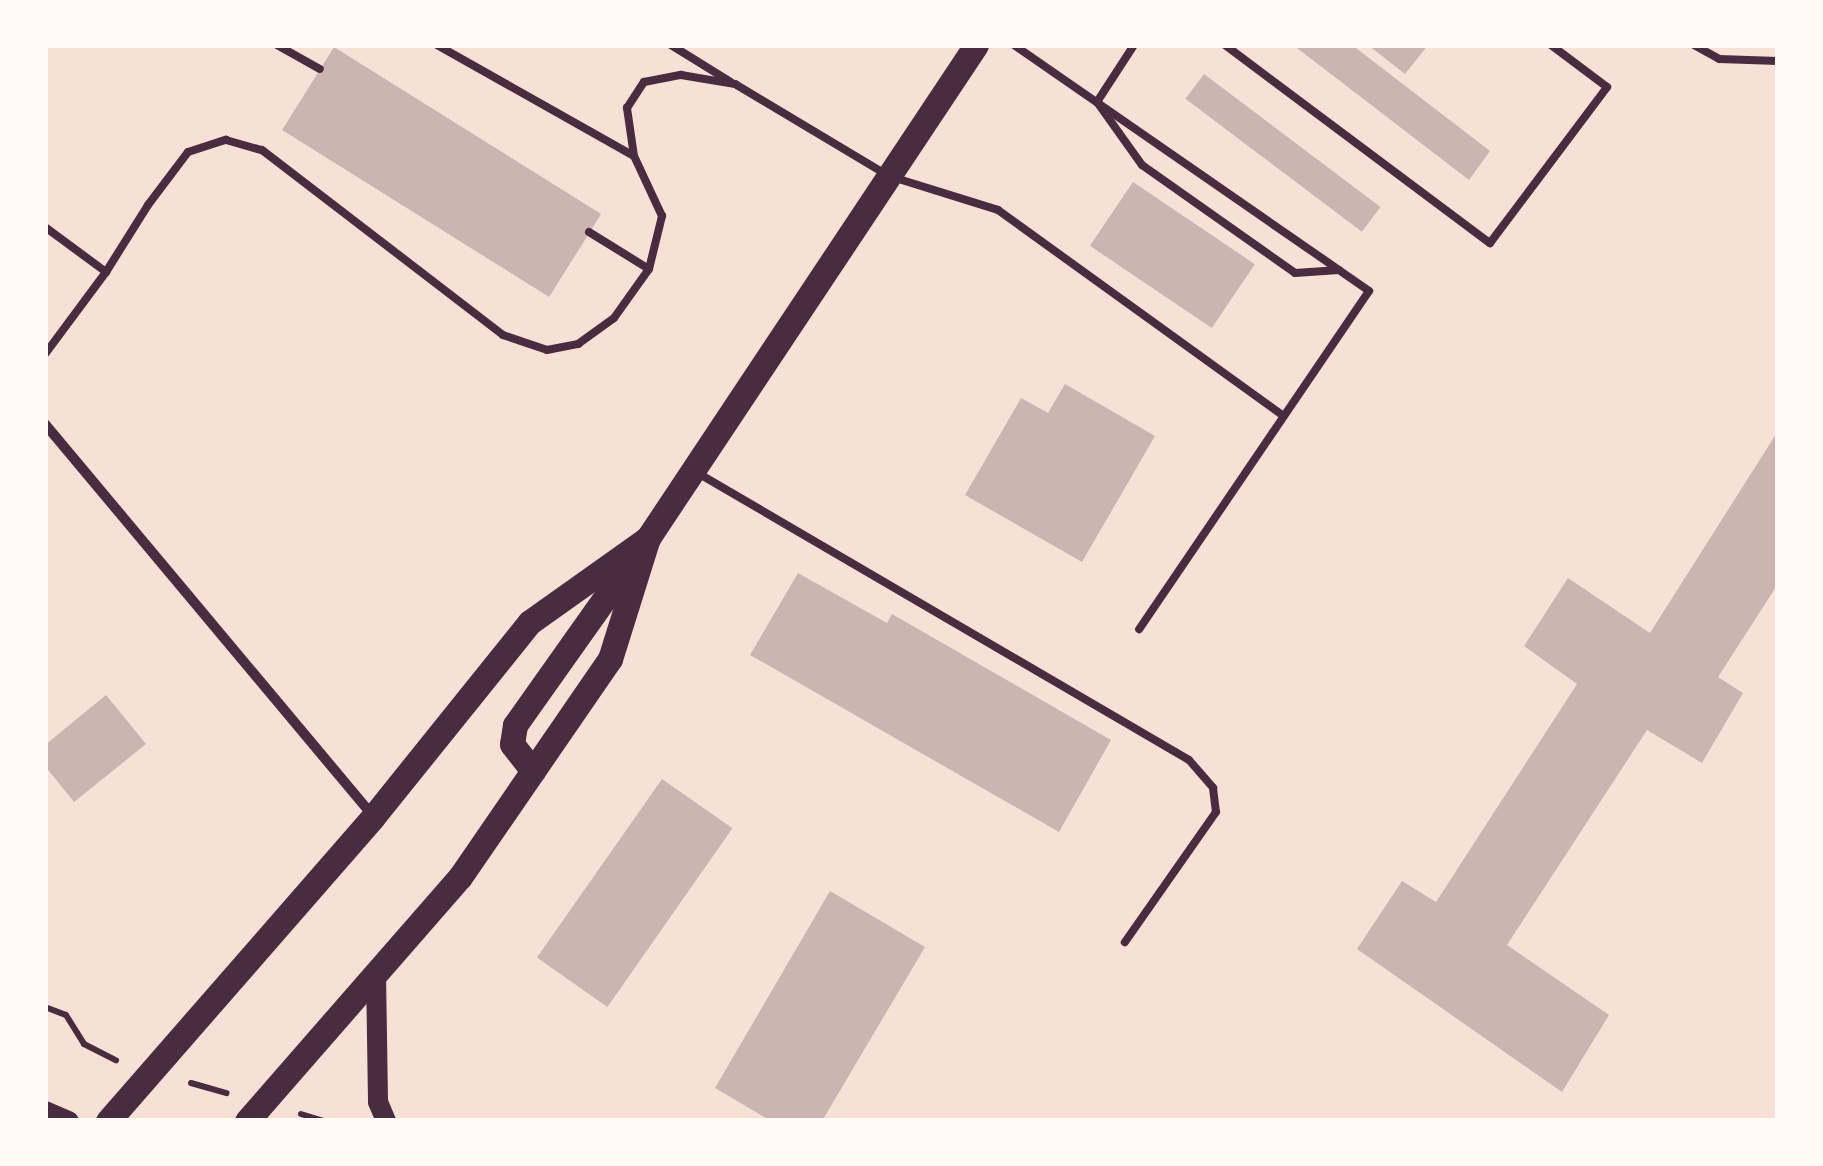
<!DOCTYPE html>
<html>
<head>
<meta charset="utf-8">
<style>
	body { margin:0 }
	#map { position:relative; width:1823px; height:1166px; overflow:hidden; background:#f7e1d7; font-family:Overpass,sans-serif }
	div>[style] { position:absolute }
	.building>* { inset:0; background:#ccb4b1; transform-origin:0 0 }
	.path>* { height:6px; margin:-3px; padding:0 3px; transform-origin:3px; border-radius:3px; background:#4a2c40 }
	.service>* { height:8px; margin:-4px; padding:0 4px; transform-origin:4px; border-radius:4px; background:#4a2c40 }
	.minor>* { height:10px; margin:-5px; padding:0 5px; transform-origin:5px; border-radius:5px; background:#4a2c40 }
	.secondary>* { height:20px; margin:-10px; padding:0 10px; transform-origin:10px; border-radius:10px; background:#4a2c40 }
	.primary>* { height:25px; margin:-12.5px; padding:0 12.5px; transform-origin:12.5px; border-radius:12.5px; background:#4a2c40 }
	span { translate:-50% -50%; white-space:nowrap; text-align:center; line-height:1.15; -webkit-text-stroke:10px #fffaf5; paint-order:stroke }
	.frame { position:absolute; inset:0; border:48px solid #fffaf5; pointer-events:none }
</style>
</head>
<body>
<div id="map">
	<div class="building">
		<div style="clip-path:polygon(1293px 45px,1352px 45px,1490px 151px,1469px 180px)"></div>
		<div style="clip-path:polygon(1368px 45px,1428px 45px,1405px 74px)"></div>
		<div style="left:334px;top:47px;width:315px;height:98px;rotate:32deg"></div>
		<div style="left:1204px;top:74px;width:221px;height:31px;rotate:37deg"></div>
		<div style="left:1133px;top:182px;width:147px;height:77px;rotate:34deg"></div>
		<div style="clip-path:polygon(1065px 384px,1155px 436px,1082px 562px,965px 495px,1021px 398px,1048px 413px)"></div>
		<div style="clip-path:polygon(1778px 431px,1778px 584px,1718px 677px,1743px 693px,1702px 763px,1647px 730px,1507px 945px,1609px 1015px,1562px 1092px,1357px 949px,1402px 881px,1436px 902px,1577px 684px,1524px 646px,1568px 578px,1650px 633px)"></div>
		<div style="clip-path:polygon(798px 573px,887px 623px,892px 614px,1111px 740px,1059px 832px,750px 655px)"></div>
		<div style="clip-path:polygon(106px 695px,146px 744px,74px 802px,45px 766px,45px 745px)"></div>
		<div style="left:662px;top:779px;width:86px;height:218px;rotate:35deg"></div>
		<div style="clip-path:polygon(830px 891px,925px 947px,822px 1121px,771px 1121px,715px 1088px)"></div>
	</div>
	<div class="path">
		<div style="left:45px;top:1007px;width:22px;rotate:21deg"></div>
		<div style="left:66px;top:1015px;width:34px;rotate:58deg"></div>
		<div style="left:84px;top:1044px;width:36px;rotate:27deg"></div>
		<div style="left:191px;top:1083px;width:37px;rotate:16deg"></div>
		<div style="left:301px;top:1114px;width:24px;rotate:17deg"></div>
	</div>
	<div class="service">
		<div style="left:277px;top:45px;width:49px;rotate:29.2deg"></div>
		<div style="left:437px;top:45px;width:226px;rotate:29.4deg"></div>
		<div style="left:671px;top:45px;width:70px;rotate:31.7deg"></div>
		<div style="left:1014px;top:45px;width:432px;rotate:34.7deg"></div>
		<div style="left:1369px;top:291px;width:409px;rotate:124.2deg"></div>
		<div style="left:1134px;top:45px;width:68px;rotate:123deg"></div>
		<div style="left:1097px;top:102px;width:77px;rotate:54.5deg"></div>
		<div style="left:1142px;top:165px;width:187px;rotate:35.2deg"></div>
		<div style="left:1295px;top:273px;width:44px;rotate:-3.9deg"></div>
		<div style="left:1225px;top:45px;width:331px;rotate:36.8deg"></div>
		<div style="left:1490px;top:243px;width:195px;rotate:-53.1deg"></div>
		<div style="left:1607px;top:87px;width:70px;rotate:-143.1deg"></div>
		<div style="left:1694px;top:45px;width:29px;rotate:29deg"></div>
		<div style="left:1719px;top:59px;width:59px;rotate:1.9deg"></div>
		<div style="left:45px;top:227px;width:76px;rotate:36.4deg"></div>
		<div style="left:106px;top:272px;width:102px;rotate:126.6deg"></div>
		<div style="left:589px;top:232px;width:70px;rotate:31.7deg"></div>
		<div style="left:106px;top:272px;width:79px;rotate:-57.9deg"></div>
		<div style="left:148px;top:205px;width:66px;rotate:-53deg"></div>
		<div style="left:188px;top:152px;width:40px;rotate:-18deg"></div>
		<div style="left:226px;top:140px;width:37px;rotate:16deg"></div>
		<div style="left:262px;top:150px;width:304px;rotate:37.5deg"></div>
		<div style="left:503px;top:335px;width:46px;rotate:18.8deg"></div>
		<div style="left:547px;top:350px;width:32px;rotate:-11deg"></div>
		<div style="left:578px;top:344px;width:44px;rotate:-35.8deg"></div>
		<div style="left:614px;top:318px;width:60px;rotate:-54.5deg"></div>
		<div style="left:649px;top:269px;width:55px;rotate:-76.2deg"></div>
		<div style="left:662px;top:216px;width:66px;rotate:-115deg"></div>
		<div style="left:634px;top:156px;width:49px;rotate:-98.3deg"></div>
		<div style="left:627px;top:108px;width:31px;rotate:-57deg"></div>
		<div style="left:644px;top:82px;width:38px;rotate:-11deg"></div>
		<div style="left:681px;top:75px;width:55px;rotate:9.5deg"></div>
		<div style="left:735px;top:84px;width:179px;rotate:30.9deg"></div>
		<div style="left:889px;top:176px;width:114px;rotate:17.3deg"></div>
		<div style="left:998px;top:210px;width:352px;rotate:35.8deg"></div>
		<div style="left:696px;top:472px;width:571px;rotate:30.29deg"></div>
		<div style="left:1189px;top:760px;width:37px;rotate:49deg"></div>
		<div style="left:1213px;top:788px;width:24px;rotate:83deg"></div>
		<div style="left:1216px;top:812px;width:159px;rotate:125deg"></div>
	</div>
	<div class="minor">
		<div style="left:45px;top:424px;width:511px;rotate:50.08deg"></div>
	</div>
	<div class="secondary">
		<div style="left:376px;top:973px;width:129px;rotate:89.1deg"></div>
		<div style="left:378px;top:1102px;width:21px;rotate:67deg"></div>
		<div style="left:45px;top:1111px;width:26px;rotate:23deg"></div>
	</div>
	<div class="primary">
		<div style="left:533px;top:771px;width:34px;rotate:-128deg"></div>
		<div style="left:512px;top:744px;width:19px;rotate:-81deg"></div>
		<div style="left:515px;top:725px;width:209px;rotate:-54.7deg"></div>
		<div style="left:108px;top:1121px;width:403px;rotate:-48.9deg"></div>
		<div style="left:373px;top:817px;width:250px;rotate:-51.2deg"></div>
		<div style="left:530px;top:622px;width:145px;rotate:-35.4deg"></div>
		<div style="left:648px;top:538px;width:592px;rotate:-56.36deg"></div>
		<div style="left:247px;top:1121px;width:324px;rotate:-48.9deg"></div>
		<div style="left:460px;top:877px;width:265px;rotate:-55.5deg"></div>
		<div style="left:610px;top:659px;width:127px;rotate:-72.6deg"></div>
	</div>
	<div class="frame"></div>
</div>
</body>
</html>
